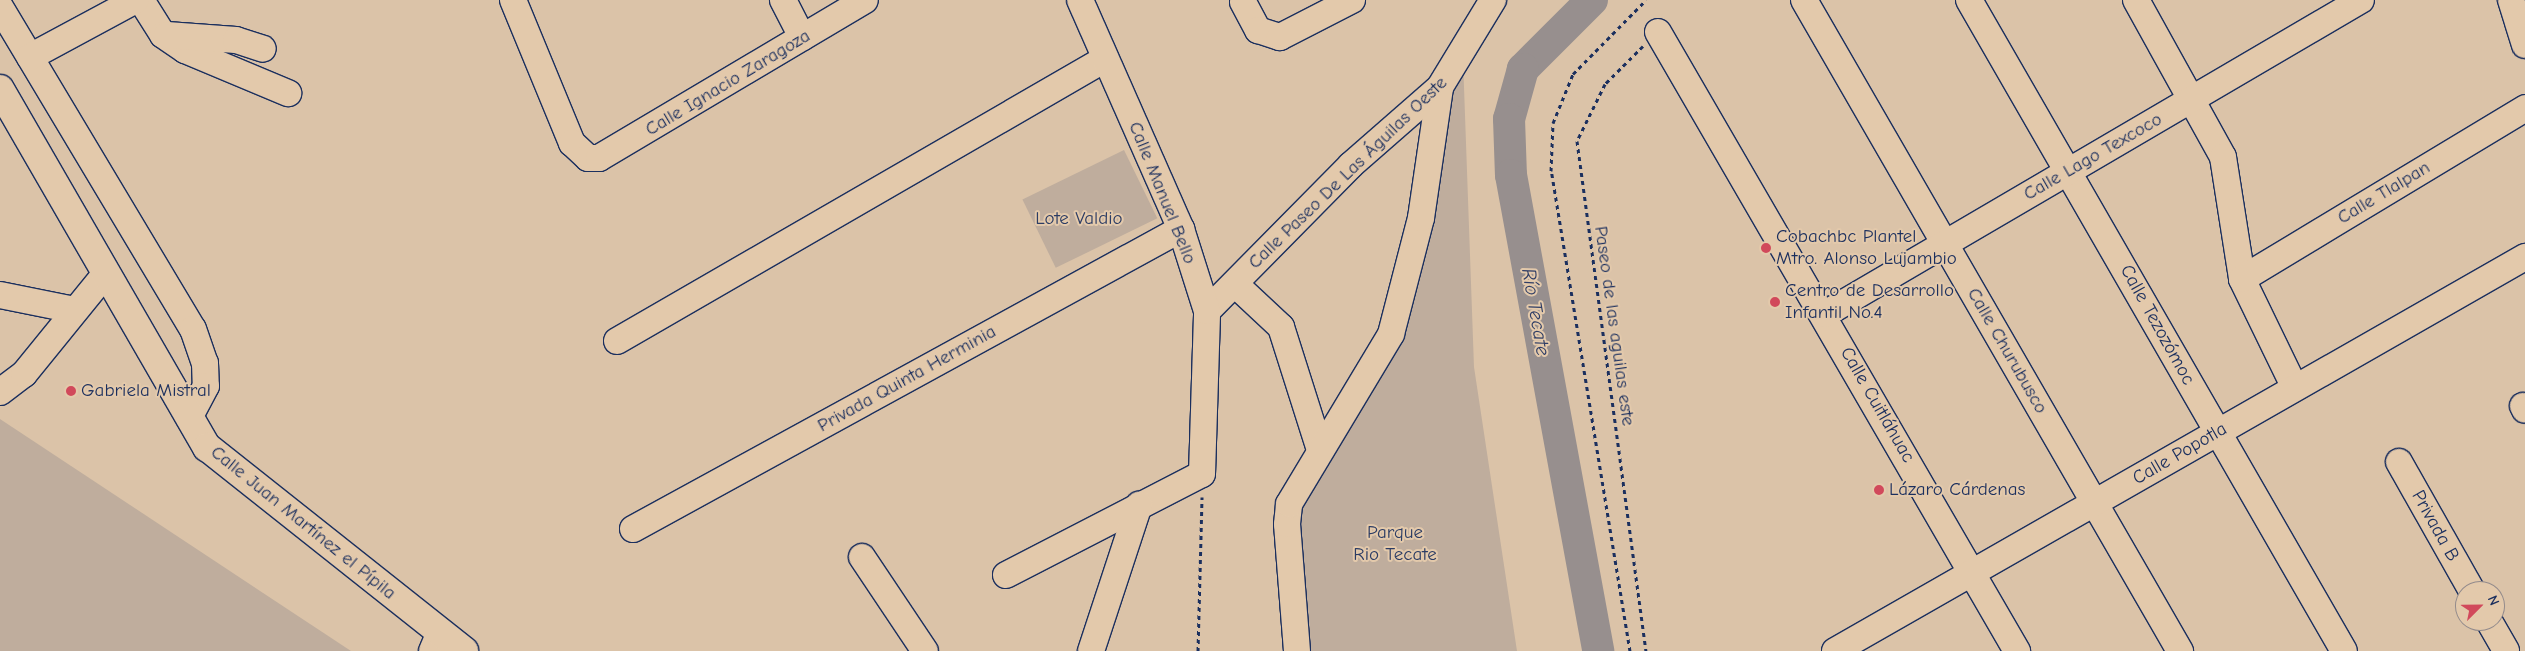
<!DOCTYPE html>
<html>
<head>
<meta charset="utf-8">
<style>
	body { margin:0 }
	#map { position:relative; width:2525px; height:651px; overflow:hidden; background:#dbc3a8; font-family:"Comic Neue",sans-serif }
	div>[style] { position:absolute }
	.green>* { inset:0; background:#bfad9d; transform-origin:0 0 }
	.river>* { height:32px; margin:-16px; padding:0 16px; transform-origin:16px; border-radius:16px; background:#978f8e }
	.path>* { height:3px; margin-top:-1.5px; transform-origin:0; background:repeating-linear-gradient(90deg,#1b2f5e 0 4px,transparent 0 8px) }
	.roads { filter:drop-shadow(1px 0 #1b2f5e) drop-shadow(-1px 0 #1b2f5e) drop-shadow(0 1px #1b2f5e) drop-shadow(0 -1px #1b2f5e) }
	.minor>* { height:26px; margin:-13px; padding:0 13px; transform-origin:13px; border-radius:13px; background:#e3c9ab }
	.major>* { height:28px; margin:-14px; padding:0 14px; transform-origin:14px; border-radius:14px; background:#e3c9ab }
	.dots>* { width:14px; height:14px; translate:-50% -50%; box-sizing:border-box; border:2px solid #e3c9ab; border-radius:50% }
	span { translate:-50% -50%; white-space:nowrap; text-align:center; line-height:1.15; -webkit-text-stroke:4px #e3c9ab; paint-order:stroke }
	.street-label { font-size:19px; color:#1b2f5e }
	.park-label { font-size:19px; color:#2b3c64 }
	.poi-label { font-size:19px; color:#1b2f5e }
	.left { translate:0 -50%; text-align:left }
	.water-label { font-size:20px; color:#2e3d65; font-style:italic }
	.north { position:absolute; left:2455px; top:581px; width:50px; height:50px; box-sizing:border-box; background:#e3c9ab; border:1px solid #938b8c; border-radius:50%; rotate:67deg; font-size:14px; font-weight:700; line-height:20px; text-align:center; color:#1b2f5e }
	.north::after { content:''; display:block; margin:auto; width:18px; height:22px; background:#d1495b; clip-path:polygon(50% 0,100% 100%,50% 72%,0 100%) }
</style>
</head>
<body>
<div id="map">
	<div class="green">
		<div style="clip-path:polygon(1463px 59px,1474px 367px,1517px 651px,1296px 651px,1288px 534px,1320px 450px,1375px 372px,1419px 200px)"></div>
		<div style="left:1124px;top:150px;width:76px;height:113px;rotate:64deg"></div>
		<div style="clip-path:polygon(0 419px,351px 651px,0 651px)"></div>
	</div>
	<div class="river">
		<div style="left:1592px;top:0;width:98px;rotate:135deg"></div>
		<div style="left:1523px;top:69px;width:52px;rotate:105.6deg"></div>
		<div style="left:1509px;top:119px;width:56px;rotate:88deg"></div>
		<div style="left:1511px;top:175px;width:484px;rotate:79.6deg"></div>
	</div>
	<div class="path">
		<div style="left:1643px;top:46px;width:54px;rotate:135deg"></div>
		<div style="left:1605px;top:84px;width:64px;rotate:116.2deg"></div>
		<div style="left:1577px;top:141px;width:515px;rotate:82.3deg"></div>
		<div style="left:1198px;top:651px;width:154px;rotate:-88.5deg"></div>
		<div style="left:1630px;top:651px;width:486px;rotate:-99.3deg"></div>
		<div style="left:1551px;top:171px;width:48px;rotate:-87.6deg"></div>
		<div style="left:1553px;top:123px;width:53px;rotate:-67.8deg"></div>
		<div style="left:1573px;top:74px;width:104px;rotate:-45.4deg"></div>
	</div>
	<div class="roads">
		<div class="minor">
			<div style="left:141px;top:0;width:41px;rotate:57.8deg"></div>
			<div style="left:163px;top:35px;width:27px;rotate:34deg"></div>
			<div style="left:185px;top:50px;width:112px;rotate:22.7deg"></div>
			<div style="left:513px;top:0;width:155px;rotate:67.6deg"></div>
			<div style="left:572px;top:143px;width:22px;rotate:43deg"></div>
			<div style="left:588px;top:158px;width:11px"></div>
			<div style="left:599px;top:158px;width:309px;rotate:-30.7deg"></div>
			<div style="left:783px;top:0;width:42px;rotate:62.8deg"></div>
			<div style="left:1804px;top:0;width:752px;rotate:59.99deg"></div>
			<div style="left:1969px;top:0;width:751px;rotate:60.06deg"></div>
			<div style="left:2136px;top:0;width:179px;rotate:61deg"></div>
			<div style="left:2223px;top:157px;width:123px;rotate:81.1deg"></div>
			<div style="left:2242px;top:279px;width:121px;rotate:64.1deg"></div>
			<div style="left:2511px;top:0;width:47px;rotate:72.7deg"></div>
			<div style="left:1243px;top:2px;width:32px;rotate:62deg"></div>
			<div style="left:1258px;top:30px;width:23px;rotate:18deg"></div>
			<div style="left:1280px;top:37px;width:81px;rotate:-27.2deg"></div>
			<div style="left:0;top:7px;width:375px;rotate:59.1deg"></div>
			<div style="left:193px;top:329px;width:36px;rotate:71deg"></div>
			<div style="left:205px;top:363px;width:23px;rotate:88deg"></div>
			<div style="left:206px;top:386px;width:36px;rotate:118deg"></div>
			<div style="left:1658px;top:32px;width:716px;rotate:59.89deg"></div>
			<div style="left:167px;top:35px;width:69px;rotate:4.1deg"></div>
			<div style="left:236px;top:40px;width:28px;rotate:18deg"></div>
			<div style="left:30px;top:57px;width:120px;rotate:-28.3deg"></div>
			<div style="left:2242px;top:279px;width:331px;rotate:-31.1deg"></div>
			<div style="left:1235px;top:284px;width:63px;rotate:43.1deg"></div>
			<div style="left:1281px;top:327px;width:129px;rotate:72.4deg"></div>
			<div style="left:0;top:295px;width:76px;rotate:11.3deg"></div>
			<div style="left:1207px;top:311px;width:205px;rotate:-45.4deg"></div>
			<div style="left:1351px;top:165px;width:118px;rotate:-41.2deg"></div>
			<div style="left:1440px;top:87px;width:102px;rotate:-58.7deg"></div>
			<div style="left:1825px;top:314px;width:621px;rotate:-30.36deg"></div>
			<div style="left:617px;top:341px;width:564px;rotate:-30.02deg"></div>
			<div style="left:0;top:392px;width:30px;rotate:-37deg"></div>
			<div style="left:24px;top:374px;width:130px;rotate:-50.9deg"></div>
			<div style="left:2523px;top:406px;width:4px;rotate:63deg"></div>
			<div style="left:2399px;top:462px;width:148px;rotate:60.5deg"></div>
			<div style="left:633px;top:529px;width:625px;rotate:-28.7deg"></div>
			<div style="left:862px;top:557px;width:113px;rotate:56.2deg"></div>
			<div style="left:1006px;top:575px;width:220px;rotate:-27.3deg"></div>
			<div style="left:1202px;top:474px;width:163px;rotate:-88.2deg"></div>
			<div style="left:1207px;top:311px;width:86px;rotate:-107.6deg"></div>
			<div style="left:1181px;top:229px;width:250px;rotate:-113.8deg"></div>
			<div style="left:2489px;top:621px;width:34px;rotate:60deg"></div>
			<div style="left:432px;top:651px;width:21px;rotate:-67deg"></div>
			<div style="left:1091px;top:651px;width:154px;rotate:-71.8deg"></div>
			<div style="left:1297px;top:651px;width:127px;rotate:-94.5deg"></div>
			<div style="left:1287px;top:524px;width:20px;rotate:-84deg"></div>
			<div style="left:1289px;top:504px;width:198px;rotate:-59deg"></div>
			<div style="left:1391px;top:334px;width:120px;rotate:-75.5deg"></div>
			<div style="left:1421px;top:218px;width:132px;rotate:-81.7deg"></div>
			<div style="left:1835px;top:651px;width:795px;rotate:-29.73deg"></div>
		</div>
		<div class="major">
			<div style="left:0;top:89px;width:414px;rotate:60deg"></div>
			<div style="left:207px;top:447px;width:328px;rotate:38.4deg"></div>
		</div>
	</div>
	<div class="dots">
		<div style="left:1766px;top:248px;background:#d1495b"></div>
		<div style="left:1775px;top:302px;background:#d1495b"></div>
		<div style="left:71px;top:391px;background:#d1495b"></div>
		<div style="left:1879px;top:490px;background:#d1495b"></div>
	</div>
	<div class="street-label">
		<span style="left:728px;top:83px;rotate:-31deg">Calle Ignacio Zaragoza</span>
		<span style="left:2093px;top:157px;rotate:-30deg">Calle Lago Texcoco</span>
		<span style="left:1348px;top:173px;rotate:-44deg">Calle Paseo De Las Águilas Oeste</span>
		<span style="left:1162px;top:193px;rotate:68deg">Calle Manuel Bello</span>
		<span style="left:2384px;top:193px;rotate:-31deg">Calle Tlalpan</span>
		<span style="left:2157px;top:325px;rotate:61deg">Calle Tezozómoc</span>
		<span style="left:1614px;top:326px;rotate:82deg">Paseo de las aguilas este</span>
		<span style="left:2007px;top:351px;rotate:60deg">Calle Churubusco</span>
		<span style="left:907px;top:379px;rotate:-29deg">Privada Quinta Herminia</span>
		<span style="left:1877px;top:405px;rotate:60deg">Calle Cuitláhuac</span>
		<span style="left:2180px;top:454px;rotate:-30deg">Calle Popotla</span>
		<span style="left:303px;top:523px;rotate:39deg">Calle Juan Martínez el Pípila</span>
		<span style="left:2435px;top:526px;rotate:61deg">Privada B</span>
	</div>
	<div class="park-label">
		<span style="left:1079px;top:219px">Lote Valdio</span>
		<span style="left:1395px;top:544px">Parque<br>Rio Tecate</span>
	</div>
	<div class="poi-label">
		<span class="left" style="left:1776px;top:248px">Cobachbc Plantel<br>Mtro. Alonso Lujambio</span>
		<span class="left" style="left:1785px;top:302px">Centro de Desarrollo<br>Infantil No.4</span>
		<span class="left" style="left:81px;top:391px">Gabriela Mistral</span>
		<span class="left" style="left:1889px;top:490px">Lázaro Cárdenas</span>
	</div>
	<div class="water-label">
		<span style="left:1536px;top:312px;rotate:80deg">Río Tecate</span>
	</div>
	<div class="north">N</div>
</div>
</body>
</html>
